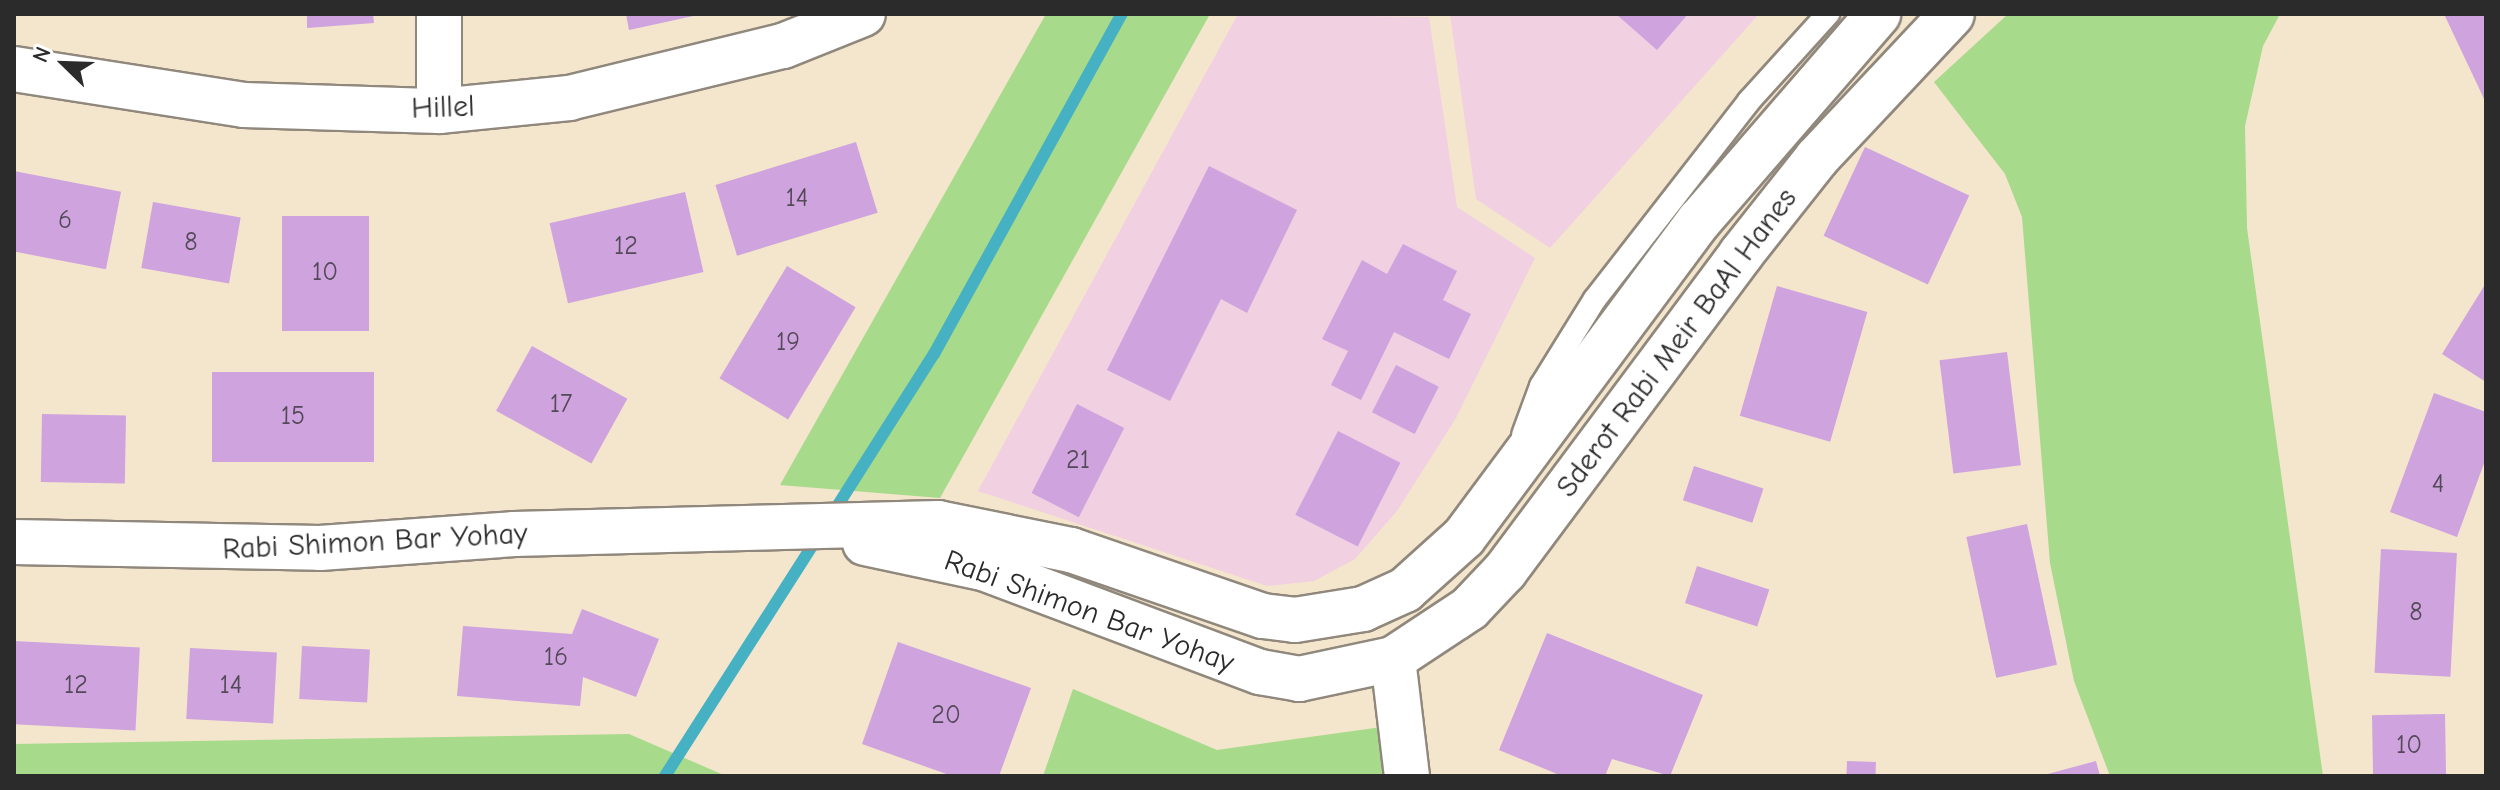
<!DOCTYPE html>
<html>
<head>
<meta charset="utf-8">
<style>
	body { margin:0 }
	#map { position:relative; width:2500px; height:790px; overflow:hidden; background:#f4e5cd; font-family:"Comic Neue",sans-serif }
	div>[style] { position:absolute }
	.built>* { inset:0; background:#f1d0e2 }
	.green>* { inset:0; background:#a7da8a }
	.stream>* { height:12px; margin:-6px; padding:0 6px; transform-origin:6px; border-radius:6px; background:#46b1c3 }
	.building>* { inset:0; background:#cea3de; transform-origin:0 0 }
	.roads { filter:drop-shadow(2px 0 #90887c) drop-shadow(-2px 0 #90887c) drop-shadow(0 2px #90887c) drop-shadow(0 -2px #90887c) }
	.service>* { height:22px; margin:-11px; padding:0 11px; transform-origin:11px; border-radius:11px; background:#fff }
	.minor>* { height:44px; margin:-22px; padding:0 22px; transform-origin:22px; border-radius:22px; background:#fff }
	span { translate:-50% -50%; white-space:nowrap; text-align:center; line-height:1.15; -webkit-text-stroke:6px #fff; paint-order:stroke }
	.number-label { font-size:26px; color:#544958 }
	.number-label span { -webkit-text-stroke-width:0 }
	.street-label { font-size:30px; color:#2b2b2b }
	.frame { position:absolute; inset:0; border:16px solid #2b2b2b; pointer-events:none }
	.north { position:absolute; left:24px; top:24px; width:80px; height:80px; -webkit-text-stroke:6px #fff; paint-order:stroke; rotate:293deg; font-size:22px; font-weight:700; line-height:32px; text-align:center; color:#2b2b2b }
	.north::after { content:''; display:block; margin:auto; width:28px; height:36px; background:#2b2b2b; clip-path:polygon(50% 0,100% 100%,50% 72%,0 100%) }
</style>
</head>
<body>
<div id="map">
	<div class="built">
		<div style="clip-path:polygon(1238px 14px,1429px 17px,1457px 207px,1535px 258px,1456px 418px,1397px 511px,1355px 559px,1314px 581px,1267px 586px,978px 491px)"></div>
		<div style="clip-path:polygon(1450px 14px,1759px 14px,1550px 248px,1476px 199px)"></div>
	</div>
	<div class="green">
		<div style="clip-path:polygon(1046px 14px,1210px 14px,940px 498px,780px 485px)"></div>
		<div style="clip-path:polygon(2008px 14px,2280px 14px,2263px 46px,2245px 126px,2247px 228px,2323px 776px,2110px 776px,2074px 681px,2050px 563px,2022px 217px,2005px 174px,1934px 82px)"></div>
		<div style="clip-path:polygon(1073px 689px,1217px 750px,1382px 727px,1421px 776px,1043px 776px)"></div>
		<div style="clip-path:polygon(629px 734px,726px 776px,14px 776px,14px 744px)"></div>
	</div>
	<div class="stream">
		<div style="left:831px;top:516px;width:192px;rotate:-57.6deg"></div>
		<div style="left:934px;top:354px;width:389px;rotate:-61.1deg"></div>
		<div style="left:665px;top:776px;width:286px;rotate:-57.4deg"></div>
	</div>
	<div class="building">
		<div style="clip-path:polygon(307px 14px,373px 14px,374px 23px,307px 28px)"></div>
		<div style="clip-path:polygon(626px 14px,698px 14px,698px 15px,629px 30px)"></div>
		<div style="clip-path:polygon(1616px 14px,1688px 14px,1657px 50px)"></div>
		<div style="clip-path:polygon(2444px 14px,2486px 14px,2486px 103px)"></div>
		<div style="left:856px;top:142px;width:74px;height:147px;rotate:73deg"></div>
		<div style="left:1865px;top:147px;width:115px;height:98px;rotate:25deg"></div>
		<div style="clip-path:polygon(1209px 166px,1297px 210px,1247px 313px,1221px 299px,1170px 401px,1107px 370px)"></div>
		<div style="left:14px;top:171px;width:109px;height:79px;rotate:11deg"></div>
		<div style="left:685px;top:192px;width:82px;height:139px;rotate:77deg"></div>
		<div style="left:153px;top:202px;width:89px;height:67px;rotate:10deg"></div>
		<div style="left:282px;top:216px;width:87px;height:115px"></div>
		<div style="clip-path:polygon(1403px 244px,1457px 271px,1443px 300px,1471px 314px,1449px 359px,1394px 332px,1361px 400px,1331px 385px,1348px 351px,1322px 339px,1362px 260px,1387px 274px)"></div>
		<div style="left:787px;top:266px;width:80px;height:131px;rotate:31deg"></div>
		<div style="clip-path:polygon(2486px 283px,2486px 382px,2442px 354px)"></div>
		<div style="left:1777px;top:286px;width:94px;height:135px;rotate:16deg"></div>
		<div style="left:532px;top:346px;width:109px;height:74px;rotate:29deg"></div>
		<div style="left:2007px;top:352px;width:114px;height:68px;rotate:83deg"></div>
		<div style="left:1396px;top:365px;width:48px;height:53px;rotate:27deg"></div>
		<div style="left:212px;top:372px;width:162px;height:90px"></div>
		<div style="clip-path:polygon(2434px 393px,2486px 412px,2486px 458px,2457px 537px,2390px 512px)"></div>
		<div style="left:1077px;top:404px;width:53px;height:100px;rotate:27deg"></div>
		<div style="left:42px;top:414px;width:84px;height:68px;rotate:1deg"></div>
		<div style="left:1338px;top:431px;width:70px;height:94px;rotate:27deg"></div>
		<div style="left:1694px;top:466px;width:73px;height:36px;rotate:18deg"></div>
		<div style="left:2027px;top:524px;width:144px;height:62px;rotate:78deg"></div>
		<div style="left:2381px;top:549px;width:76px;height:124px;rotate:3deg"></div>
		<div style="left:1697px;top:566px;width:76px;height:39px;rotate:18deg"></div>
		<div style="clip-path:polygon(582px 609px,659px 639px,636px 697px,583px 677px,580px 706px,457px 696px,463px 626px,572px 634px)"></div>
		<div style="clip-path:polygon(1547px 633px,1703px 695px,1670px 776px,1612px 759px,1605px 776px,1562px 776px,1499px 750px)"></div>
		<div style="left:14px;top:641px;width:126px;height:83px;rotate:3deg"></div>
		<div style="clip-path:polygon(898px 642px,1031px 688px,999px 776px,952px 776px,862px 744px)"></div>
		<div style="left:302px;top:646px;width:68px;height:53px;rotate:3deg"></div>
		<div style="left:190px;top:648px;width:87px;height:71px;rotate:3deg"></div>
		<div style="left:2445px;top:714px;width:62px;height:73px;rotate:89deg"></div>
		<div style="left:1847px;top:761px;width:29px;height:15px;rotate:2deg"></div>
		<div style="clip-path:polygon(2096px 761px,2100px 776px,2044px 776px,2044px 775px)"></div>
	</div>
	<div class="roads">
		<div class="service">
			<div style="left:1523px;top:435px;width:52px;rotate:-69.8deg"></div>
			<div style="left:1541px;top:386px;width:102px;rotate:-58.2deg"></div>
			<div style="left:1595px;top:299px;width:251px;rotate:-52.1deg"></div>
			<div style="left:1749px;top:101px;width:118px;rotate:-47.8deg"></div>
		</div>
		<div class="minor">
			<div style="left:14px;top:69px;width:233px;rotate:8.9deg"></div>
			<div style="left:244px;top:105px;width:195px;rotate:1.8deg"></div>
			<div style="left:439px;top:111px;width:131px;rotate:-5.7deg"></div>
			<div style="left:569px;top:98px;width:220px;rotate:-13.7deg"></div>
			<div style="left:783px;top:46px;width:86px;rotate:-21.8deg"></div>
			<div style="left:439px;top:111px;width:97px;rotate:-90deg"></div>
			<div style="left:14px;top:542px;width:306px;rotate:1.1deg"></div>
			<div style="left:320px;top:548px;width:195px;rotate:-4.1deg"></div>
			<div style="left:514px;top:534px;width:424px;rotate:-1.5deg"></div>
			<div style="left:938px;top:523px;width:136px;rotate:11.5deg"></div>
			<div style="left:1071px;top:550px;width:203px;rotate:19deg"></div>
			<div style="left:1263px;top:616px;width:32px;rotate:7deg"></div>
			<div style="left:1295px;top:620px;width:69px;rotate:-9.2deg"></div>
			<div style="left:1363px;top:609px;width:46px;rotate:-24.3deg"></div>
			<div style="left:1405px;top:590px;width:79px;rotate:-41.9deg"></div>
			<div style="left:1464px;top:537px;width:394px;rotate:-53.4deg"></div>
			<div style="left:1699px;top:221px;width:274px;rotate:-49.1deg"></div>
			<div style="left:865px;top:543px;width:121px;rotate:12deg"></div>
			<div style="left:983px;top:568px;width:296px;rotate:20.6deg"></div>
			<div style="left:1260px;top:672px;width:40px;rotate:10deg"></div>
			<div style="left:1299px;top:679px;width:96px;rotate:-12deg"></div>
			<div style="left:1393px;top:659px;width:92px;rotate:-33.5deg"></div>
			<div style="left:1470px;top:608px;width:51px;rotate:-46.6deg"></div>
			<div style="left:1505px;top:571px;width:395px;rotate:-53.3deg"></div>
			<div style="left:1741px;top:254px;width:122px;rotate:-51.6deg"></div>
			<div style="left:1817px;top:158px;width:197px;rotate:-46.8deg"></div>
			<div style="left:1393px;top:659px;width:118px;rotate:83.2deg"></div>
		</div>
	</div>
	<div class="number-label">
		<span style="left:797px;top:199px">14</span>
		<span style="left:65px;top:221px">6</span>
		<span style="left:191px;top:243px">8</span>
		<span style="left:626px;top:247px">12</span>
		<span style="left:325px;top:273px">10</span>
		<span style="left:788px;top:343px">19</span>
		<span style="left:561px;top:405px">17</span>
		<span style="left:293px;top:417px">15</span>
		<span style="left:1078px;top:461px">21</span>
		<span style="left:2438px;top:485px">4</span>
		<span style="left:2416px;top:613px">8</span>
		<span style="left:556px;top:658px">16</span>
		<span style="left:76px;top:686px">12</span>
		<span style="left:231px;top:686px">14</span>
		<span style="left:946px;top:716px">20</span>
		<span style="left:2409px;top:746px">10</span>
	</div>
	<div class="street-label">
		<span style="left:443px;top:108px;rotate:-2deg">Hillel</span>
		<span style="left:1677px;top:343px;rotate:-53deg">Sderot Rabi Meir BaAl Hanes</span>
		<span style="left:375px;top:542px;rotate:-3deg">Rabi Shimon Bar Yohay</span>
		<span style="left:1089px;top:612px;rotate:20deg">Rabi Shimon Bar Yohay</span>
	</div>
	<div class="frame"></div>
	<div class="north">N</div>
</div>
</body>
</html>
